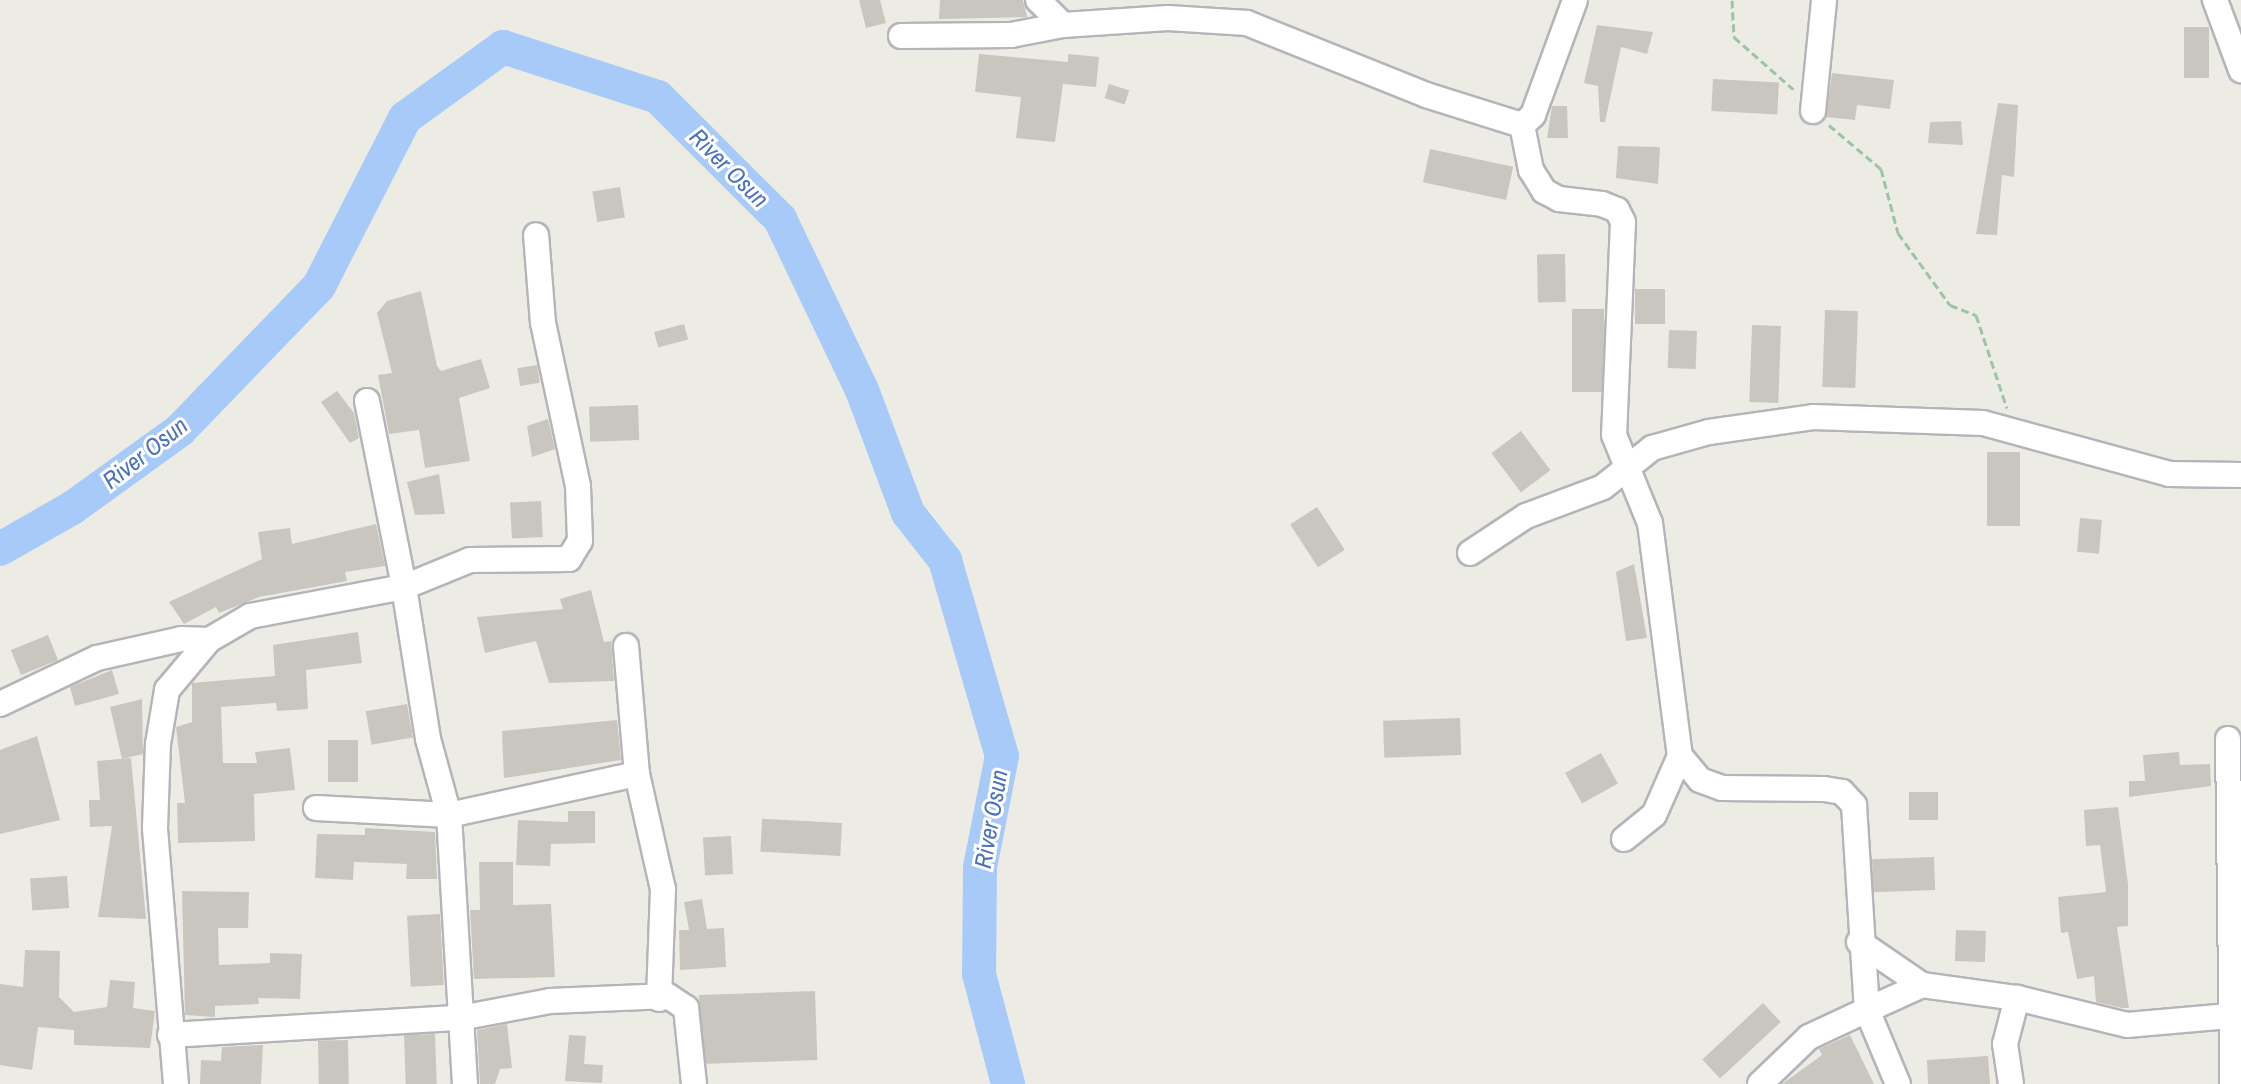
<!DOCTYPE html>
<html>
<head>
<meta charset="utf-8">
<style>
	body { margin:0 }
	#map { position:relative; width:2241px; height:1084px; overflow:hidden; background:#edece4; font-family:"Archivo Narrow",sans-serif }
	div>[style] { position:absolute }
	.river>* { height:34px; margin:-17px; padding:0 17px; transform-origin:17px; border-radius:17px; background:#a8caf9 }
	.building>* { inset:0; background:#c9c6c0; transform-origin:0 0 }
	.path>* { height:3px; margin-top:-1.5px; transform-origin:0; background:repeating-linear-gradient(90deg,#9cc3ac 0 8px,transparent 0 12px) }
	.roads { filter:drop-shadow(2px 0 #b4b5ba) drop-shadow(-2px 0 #b4b5ba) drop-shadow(0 2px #b4b5ba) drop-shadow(0 -2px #b4b5ba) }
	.minor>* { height:24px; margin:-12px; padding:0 12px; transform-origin:12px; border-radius:12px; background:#fff }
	span { translate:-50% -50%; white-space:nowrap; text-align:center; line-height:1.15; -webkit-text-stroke:6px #fff; paint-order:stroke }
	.water-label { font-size:24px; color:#4c72bb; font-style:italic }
</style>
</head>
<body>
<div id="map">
	<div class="river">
		<div style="left:0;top:549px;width:83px;rotate:-29.7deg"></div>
		<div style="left:72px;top:508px;width:133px;rotate:-35.8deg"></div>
		<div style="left:180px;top:430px;width:200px;rotate:-46deg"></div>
		<div style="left:319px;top:286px;width:189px;rotate:-62.9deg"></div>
		<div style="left:405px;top:118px;width:121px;rotate:-35.9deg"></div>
		<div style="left:503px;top:47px;width:163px;rotate:17.9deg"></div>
		<div style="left:658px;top:97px;width:173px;rotate:45deg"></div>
		<div style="left:780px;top:219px;width:190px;rotate:64.4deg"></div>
		<div style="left:862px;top:390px;width:131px;rotate:69.5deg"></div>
		<div style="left:908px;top:513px;width:60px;rotate:51.8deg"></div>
		<div style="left:945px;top:560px;width:204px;rotate:73.8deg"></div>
		<div style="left:1002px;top:756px;width:113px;rotate:101.2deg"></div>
		<div style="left:980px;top:867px;width:107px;rotate:90.5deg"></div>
		<div style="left:979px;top:974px;width:114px;rotate:75.2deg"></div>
	</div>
	<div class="building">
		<div style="clip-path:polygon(859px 0,880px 0,886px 23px,866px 28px)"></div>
		<div style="clip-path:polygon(940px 0,1023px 0,1027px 17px,939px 19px)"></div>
		<div style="clip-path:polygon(1597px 25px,1653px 32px,1647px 54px,1621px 47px,1605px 122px,1600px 122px,1598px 86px,1584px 83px)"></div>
		<div style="left:2184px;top:27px;width:25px;height:51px"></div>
		<div style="clip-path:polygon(979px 54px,1068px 62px,1068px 54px,1099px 57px,1096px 87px,1063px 84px,1055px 142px,1016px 138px,1021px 97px,975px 92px)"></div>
		<div style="clip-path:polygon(1832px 73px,1894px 80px,1890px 109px,1857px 105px,1855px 120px,1826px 117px)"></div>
		<div style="left:1713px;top:79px;width:66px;height:32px;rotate:3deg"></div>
		<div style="left:1109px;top:84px;width:21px;height:15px;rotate:17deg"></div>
		<div style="clip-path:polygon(1998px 103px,2018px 105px,2014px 177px,2002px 175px,1997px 235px,1976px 234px)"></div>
		<div style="clip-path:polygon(1552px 106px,1567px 106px,1568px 138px,1547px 138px)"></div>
		<div style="clip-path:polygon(1961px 121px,1963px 145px,1928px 143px,1930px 122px)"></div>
		<div style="clip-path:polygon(1618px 146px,1660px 147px,1658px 184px,1616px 178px)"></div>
		<div style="left:1430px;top:149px;width:85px;height:34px;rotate:12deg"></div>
		<div style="left:620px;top:187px;width:31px;height:28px;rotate:81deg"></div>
		<div style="left:1565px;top:254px;width:48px;height:28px;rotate:89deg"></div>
		<div style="left:1635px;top:289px;width:30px;height:35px"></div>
		<div style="clip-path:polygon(421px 291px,437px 366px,441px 371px,481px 359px,490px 388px,459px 398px,470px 461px,425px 468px,419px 430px,389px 434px,378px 375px,392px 373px,377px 313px,387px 301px)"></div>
		<div style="left:1572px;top:309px;width:32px;height:83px"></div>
		<div style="left:1825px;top:310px;width:33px;height:77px;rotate:2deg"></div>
		<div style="left:684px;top:324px;width:16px;height:31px;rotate:75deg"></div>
		<div style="left:1752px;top:325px;width:29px;height:77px;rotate:2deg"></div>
		<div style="left:1669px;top:330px;width:28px;height:38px;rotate:2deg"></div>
		<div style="left:537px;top:365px;width:18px;height:20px;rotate:81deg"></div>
		<div style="clip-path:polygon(337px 391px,354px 413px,359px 438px,350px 443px,321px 402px)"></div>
		<div style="left:638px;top:405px;width:35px;height:49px;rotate:88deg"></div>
		<div style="clip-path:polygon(548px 419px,555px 449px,532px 457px,527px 426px)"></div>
		<div style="left:1521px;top:431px;width:49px;height:37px;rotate:53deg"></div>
		<div style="left:1987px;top:452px;width:33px;height:74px"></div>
		<div style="clip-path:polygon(439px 474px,445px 514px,415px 515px,407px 482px)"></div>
		<div style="left:541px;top:501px;width:36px;height:31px;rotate:87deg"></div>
		<div style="left:1317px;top:507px;width:51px;height:32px;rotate:57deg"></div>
		<div style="left:2080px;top:518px;width:22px;height:34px;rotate:5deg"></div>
		<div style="clip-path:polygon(376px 524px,385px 566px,345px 572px,347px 581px,259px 597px,219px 613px,216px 607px,184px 624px,169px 602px,262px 559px,258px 532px,290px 528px,292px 544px)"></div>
		<div style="clip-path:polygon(1634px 564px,1647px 638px,1626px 641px,1616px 572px)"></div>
		<div style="clip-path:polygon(591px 590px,604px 642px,611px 641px,614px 681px,549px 683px,536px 641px,485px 653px,477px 617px,563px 609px,560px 599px)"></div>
		<div style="clip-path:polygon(358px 632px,362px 663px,306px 670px,308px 709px,277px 711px,276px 703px,221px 707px,223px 763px,257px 763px,255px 752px,290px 748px,295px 790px,254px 794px,255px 841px,178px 843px,177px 803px,185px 803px,176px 727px,192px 722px,192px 683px,275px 676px,273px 645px)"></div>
		<div style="left:48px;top:635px;width:27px;height:40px;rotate:68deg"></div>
		<div style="clip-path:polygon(112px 670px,119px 694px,75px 706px,70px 687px)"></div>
		<div style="clip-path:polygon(142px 699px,143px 754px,122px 759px,110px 707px)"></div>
		<div style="left:407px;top:704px;width:34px;height:42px;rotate:80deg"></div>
		<div style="left:1460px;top:718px;width:37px;height:77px;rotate:88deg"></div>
		<div style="clip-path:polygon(617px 720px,621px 760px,504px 778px,502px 731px)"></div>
		<div style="clip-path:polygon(37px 736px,60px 820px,0 834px,0 750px)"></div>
		<div style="left:328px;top:740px;width:30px;height:42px"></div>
		<div style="clip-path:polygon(2179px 752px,2180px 765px,2210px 764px,2211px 786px,2129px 797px,2129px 781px,2145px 781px,2143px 755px)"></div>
		<div style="left:1601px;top:753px;width:35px;height:41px;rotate:61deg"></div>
		<div style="clip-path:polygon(131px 758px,146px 919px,98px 917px,112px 826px,90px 827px,89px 800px,100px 800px,97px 761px)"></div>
		<div style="left:1909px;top:792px;width:29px;height:28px"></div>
		<div style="clip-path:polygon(2118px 807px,2128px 884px,2128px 926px,2117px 927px,2129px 1008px,2122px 1008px,2096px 1002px,2094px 976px,2077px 979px,2068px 932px,2061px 933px,2058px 897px,2106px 892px,2100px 845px,2086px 846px,2084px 810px)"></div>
		<div style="clip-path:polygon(568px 811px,595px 811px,595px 843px,551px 844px,550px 866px,516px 865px,518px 820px,568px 822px)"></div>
		<div style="left:842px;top:823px;width:33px;height:80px;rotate:93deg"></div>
		<div style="clip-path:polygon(365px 828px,435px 832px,437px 879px,406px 879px,407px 864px,354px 862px,353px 880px,315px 878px,317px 834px,365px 835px)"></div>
		<div style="left:731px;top:836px;width:38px;height:28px;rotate:87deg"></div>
		<div style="left:1934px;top:857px;width:33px;height:62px;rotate:88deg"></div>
		<div style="clip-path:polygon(479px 862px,513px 862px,513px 905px,551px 904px,555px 977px,474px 979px,470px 910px,480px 910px)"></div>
		<div style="left:67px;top:876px;width:32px;height:37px;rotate:86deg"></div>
		<div style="clip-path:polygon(182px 891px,249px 892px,248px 928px,218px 928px,219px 965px,270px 963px,270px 953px,302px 954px,300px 999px,258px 998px,259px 1004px,215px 1006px,215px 1017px,185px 1015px)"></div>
		<div style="clip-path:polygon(702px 899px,707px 929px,724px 928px,726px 967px,680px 970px,679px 930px,689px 930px,684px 902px)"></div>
		<div style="left:440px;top:914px;width:71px;height:33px;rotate:87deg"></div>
		<div style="left:1956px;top:930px;width:30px;height:31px;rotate:2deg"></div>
		<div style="clip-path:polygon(25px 950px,60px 951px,59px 997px,74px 1012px,107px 1007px,110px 980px,135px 982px,133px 1008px,155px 1011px,150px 1048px,74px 1045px,74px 1030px,38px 1027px,32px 1070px,0 1065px,0 984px,23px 987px)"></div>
		<div style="left:815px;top:991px;width:69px;height:116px;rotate:88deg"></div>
		<div style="left:1763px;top:1003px;width:26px;height:83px;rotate:47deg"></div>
		<div style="clip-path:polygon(507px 1024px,512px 1068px,500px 1069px,495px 1084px,480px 1084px,477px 1030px)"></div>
		<div style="left:435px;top:1034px;width:50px;height:31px;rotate:88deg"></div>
		<div style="clip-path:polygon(569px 1035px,586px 1036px,584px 1064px,603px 1065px,602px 1083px,565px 1081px)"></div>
		<div style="clip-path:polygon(1850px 1035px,1874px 1084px,1782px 1084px,1822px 1055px,1819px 1049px)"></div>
		<div style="left:348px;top:1040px;width:44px;height:30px;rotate:89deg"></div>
		<div style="clip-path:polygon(263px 1045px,261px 1084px,200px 1084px,201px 1060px,221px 1061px,222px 1047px)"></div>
		<div style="clip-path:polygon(1988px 1056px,1990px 1084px,1928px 1084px,1927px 1060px)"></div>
	</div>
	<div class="path">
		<div style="left:1732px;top:0;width:37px;rotate:87deg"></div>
		<div style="left:1734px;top:37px;width:79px;rotate:41.4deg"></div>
		<div style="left:1829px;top:125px;width:68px;rotate:40.2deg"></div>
		<div style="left:1881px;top:169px;width:66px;rotate:75.1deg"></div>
		<div style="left:1898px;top:233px;width:89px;rotate:54.2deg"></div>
		<div style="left:1950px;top:305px;width:28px;rotate:21deg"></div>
		<div style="left:1976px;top:315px;width:98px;rotate:71.6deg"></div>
	</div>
	<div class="roads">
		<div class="minor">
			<div style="left:1038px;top:0;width:35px;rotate:45deg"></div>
			<div style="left:1063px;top:25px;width:105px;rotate:-3.8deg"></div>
			<div style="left:1168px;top:18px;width:79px;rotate:3.6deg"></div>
			<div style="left:1247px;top:23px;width:193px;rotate:21.9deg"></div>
			<div style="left:1426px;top:95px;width:101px;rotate:17.4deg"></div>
			<div style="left:1522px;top:125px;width:15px;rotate:-42deg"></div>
			<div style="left:1533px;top:115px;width:122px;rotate:-69.9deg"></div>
			<div style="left:2215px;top:0;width:75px;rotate:69.6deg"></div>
			<div style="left:901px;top:36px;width:110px;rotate:-0.5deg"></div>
			<div style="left:1011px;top:35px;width:53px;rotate:-10.9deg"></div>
			<div style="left:1813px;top:111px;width:112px;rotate:-84.3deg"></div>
			<div style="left:1522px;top:125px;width:46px;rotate:78.7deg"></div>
			<div style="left:1531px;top:170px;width:25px;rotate:58deg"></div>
			<div style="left:1544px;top:191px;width:17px;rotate:28deg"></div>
			<div style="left:1559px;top:199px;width:43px;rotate:6.6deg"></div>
			<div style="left:1602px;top:204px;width:16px;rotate:22deg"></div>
			<div style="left:1617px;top:210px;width:13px;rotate:63deg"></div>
			<div style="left:1623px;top:222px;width:213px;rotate:92.4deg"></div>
			<div style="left:1614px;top:435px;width:95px;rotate:67.8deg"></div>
			<div style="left:1650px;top:523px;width:235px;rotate:82.7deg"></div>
			<div style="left:1680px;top:756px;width:31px;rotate:50deg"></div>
			<div style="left:1700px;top:780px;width:23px;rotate:20deg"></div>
			<div style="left:1722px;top:788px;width:102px;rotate:0.6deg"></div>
			<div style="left:1824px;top:789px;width:18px;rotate:9deg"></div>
			<div style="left:1842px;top:792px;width:18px;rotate:47deg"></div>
			<div style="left:1854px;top:805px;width:205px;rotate:86.4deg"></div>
			<div style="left:1867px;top:1010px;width:60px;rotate:-24.4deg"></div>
			<div style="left:1922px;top:985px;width:96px;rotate:7.8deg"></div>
			<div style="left:2017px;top:998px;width:113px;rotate:13.8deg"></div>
			<div style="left:2127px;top:1025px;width:114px;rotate:-5deg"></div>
			<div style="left:367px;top:401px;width:190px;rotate:78.7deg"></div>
			<div style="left:404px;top:587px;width:71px;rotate:-22.2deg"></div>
			<div style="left:470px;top:560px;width:99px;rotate:-0.6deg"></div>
			<div style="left:569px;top:559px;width:21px;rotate:-59deg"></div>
			<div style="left:580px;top:541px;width:55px;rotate:-92.1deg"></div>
			<div style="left:578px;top:486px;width:167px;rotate:-102.1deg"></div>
			<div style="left:543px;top:323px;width:88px;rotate:-94.5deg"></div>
			<div style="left:1470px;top:553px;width:67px;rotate:-33.5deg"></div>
			<div style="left:1526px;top:516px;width:82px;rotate:-20.6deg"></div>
			<div style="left:1603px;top:487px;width:63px;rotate:-38.5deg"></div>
			<div style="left:1652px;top:448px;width:59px;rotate:-15.7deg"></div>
			<div style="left:1709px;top:432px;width:105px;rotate:-8.2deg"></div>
			<div style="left:1813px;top:417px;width:170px;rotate:2deg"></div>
			<div style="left:1983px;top:423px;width:193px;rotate:15.3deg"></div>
			<div style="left:2169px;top:474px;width:72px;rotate:0.8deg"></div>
			<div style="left:626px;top:646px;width:128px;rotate:85.1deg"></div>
			<div style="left:0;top:704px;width:107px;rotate:-25.4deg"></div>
			<div style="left:97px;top:658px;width:86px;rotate:-12.7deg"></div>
			<div style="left:181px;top:639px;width:28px;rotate:2deg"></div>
			<div style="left:2228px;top:739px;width:345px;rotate:89.3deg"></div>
			<div style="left:316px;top:808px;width:133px;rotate:3deg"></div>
			<div style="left:449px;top:815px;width:192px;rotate:-12.3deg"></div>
			<div style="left:637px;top:774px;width:118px;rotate:77.3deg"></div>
			<div style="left:663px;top:889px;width:110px;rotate:92.1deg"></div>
			<div style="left:1624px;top:839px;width:38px;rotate:-39deg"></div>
			<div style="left:1654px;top:815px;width:64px;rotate:-66.2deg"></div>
			<div style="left:1859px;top:942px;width:76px;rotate:34.3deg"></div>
			<div style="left:170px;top:1035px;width:290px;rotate:-3.4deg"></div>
			<div style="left:460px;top:1018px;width:92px;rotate:-10.7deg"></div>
			<div style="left:550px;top:1001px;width:118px;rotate:-2.4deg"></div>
			<div style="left:668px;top:996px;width:22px;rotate:34deg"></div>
			<div style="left:686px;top:1008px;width:76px;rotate:84deg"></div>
			<div style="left:176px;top:1084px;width:257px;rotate:-94.7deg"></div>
			<div style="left:155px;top:828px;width:84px;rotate:-88deg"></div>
			<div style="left:158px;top:744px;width:55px;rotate:-80.5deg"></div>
			<div style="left:167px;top:690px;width:65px;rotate:-50deg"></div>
			<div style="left:209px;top:640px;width:48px;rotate:-30.3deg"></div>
			<div style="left:250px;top:616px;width:157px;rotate:-10.7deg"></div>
			<div style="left:404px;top:587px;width:154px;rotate:81deg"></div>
			<div style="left:428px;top:739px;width:79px;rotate:74.6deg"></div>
			<div style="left:449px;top:815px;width:269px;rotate:86.6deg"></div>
			<div style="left:1760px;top:1084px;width:68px;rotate:-43.8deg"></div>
			<div style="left:1809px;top:1037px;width:64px;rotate:-25deg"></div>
			<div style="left:1867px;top:1010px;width:80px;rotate:67.3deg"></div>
			<div style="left:2011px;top:1084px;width:40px;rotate:-98.5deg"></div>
			<div style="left:2005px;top:1044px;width:48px;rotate:-75.4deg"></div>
		</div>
	</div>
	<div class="water-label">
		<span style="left:729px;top:168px;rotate:45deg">River Osun</span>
		<span style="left:145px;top:453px;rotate:-38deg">River Osun</span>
		<span style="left:991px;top:819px;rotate:-80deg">River Osun</span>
	</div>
</div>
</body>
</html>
